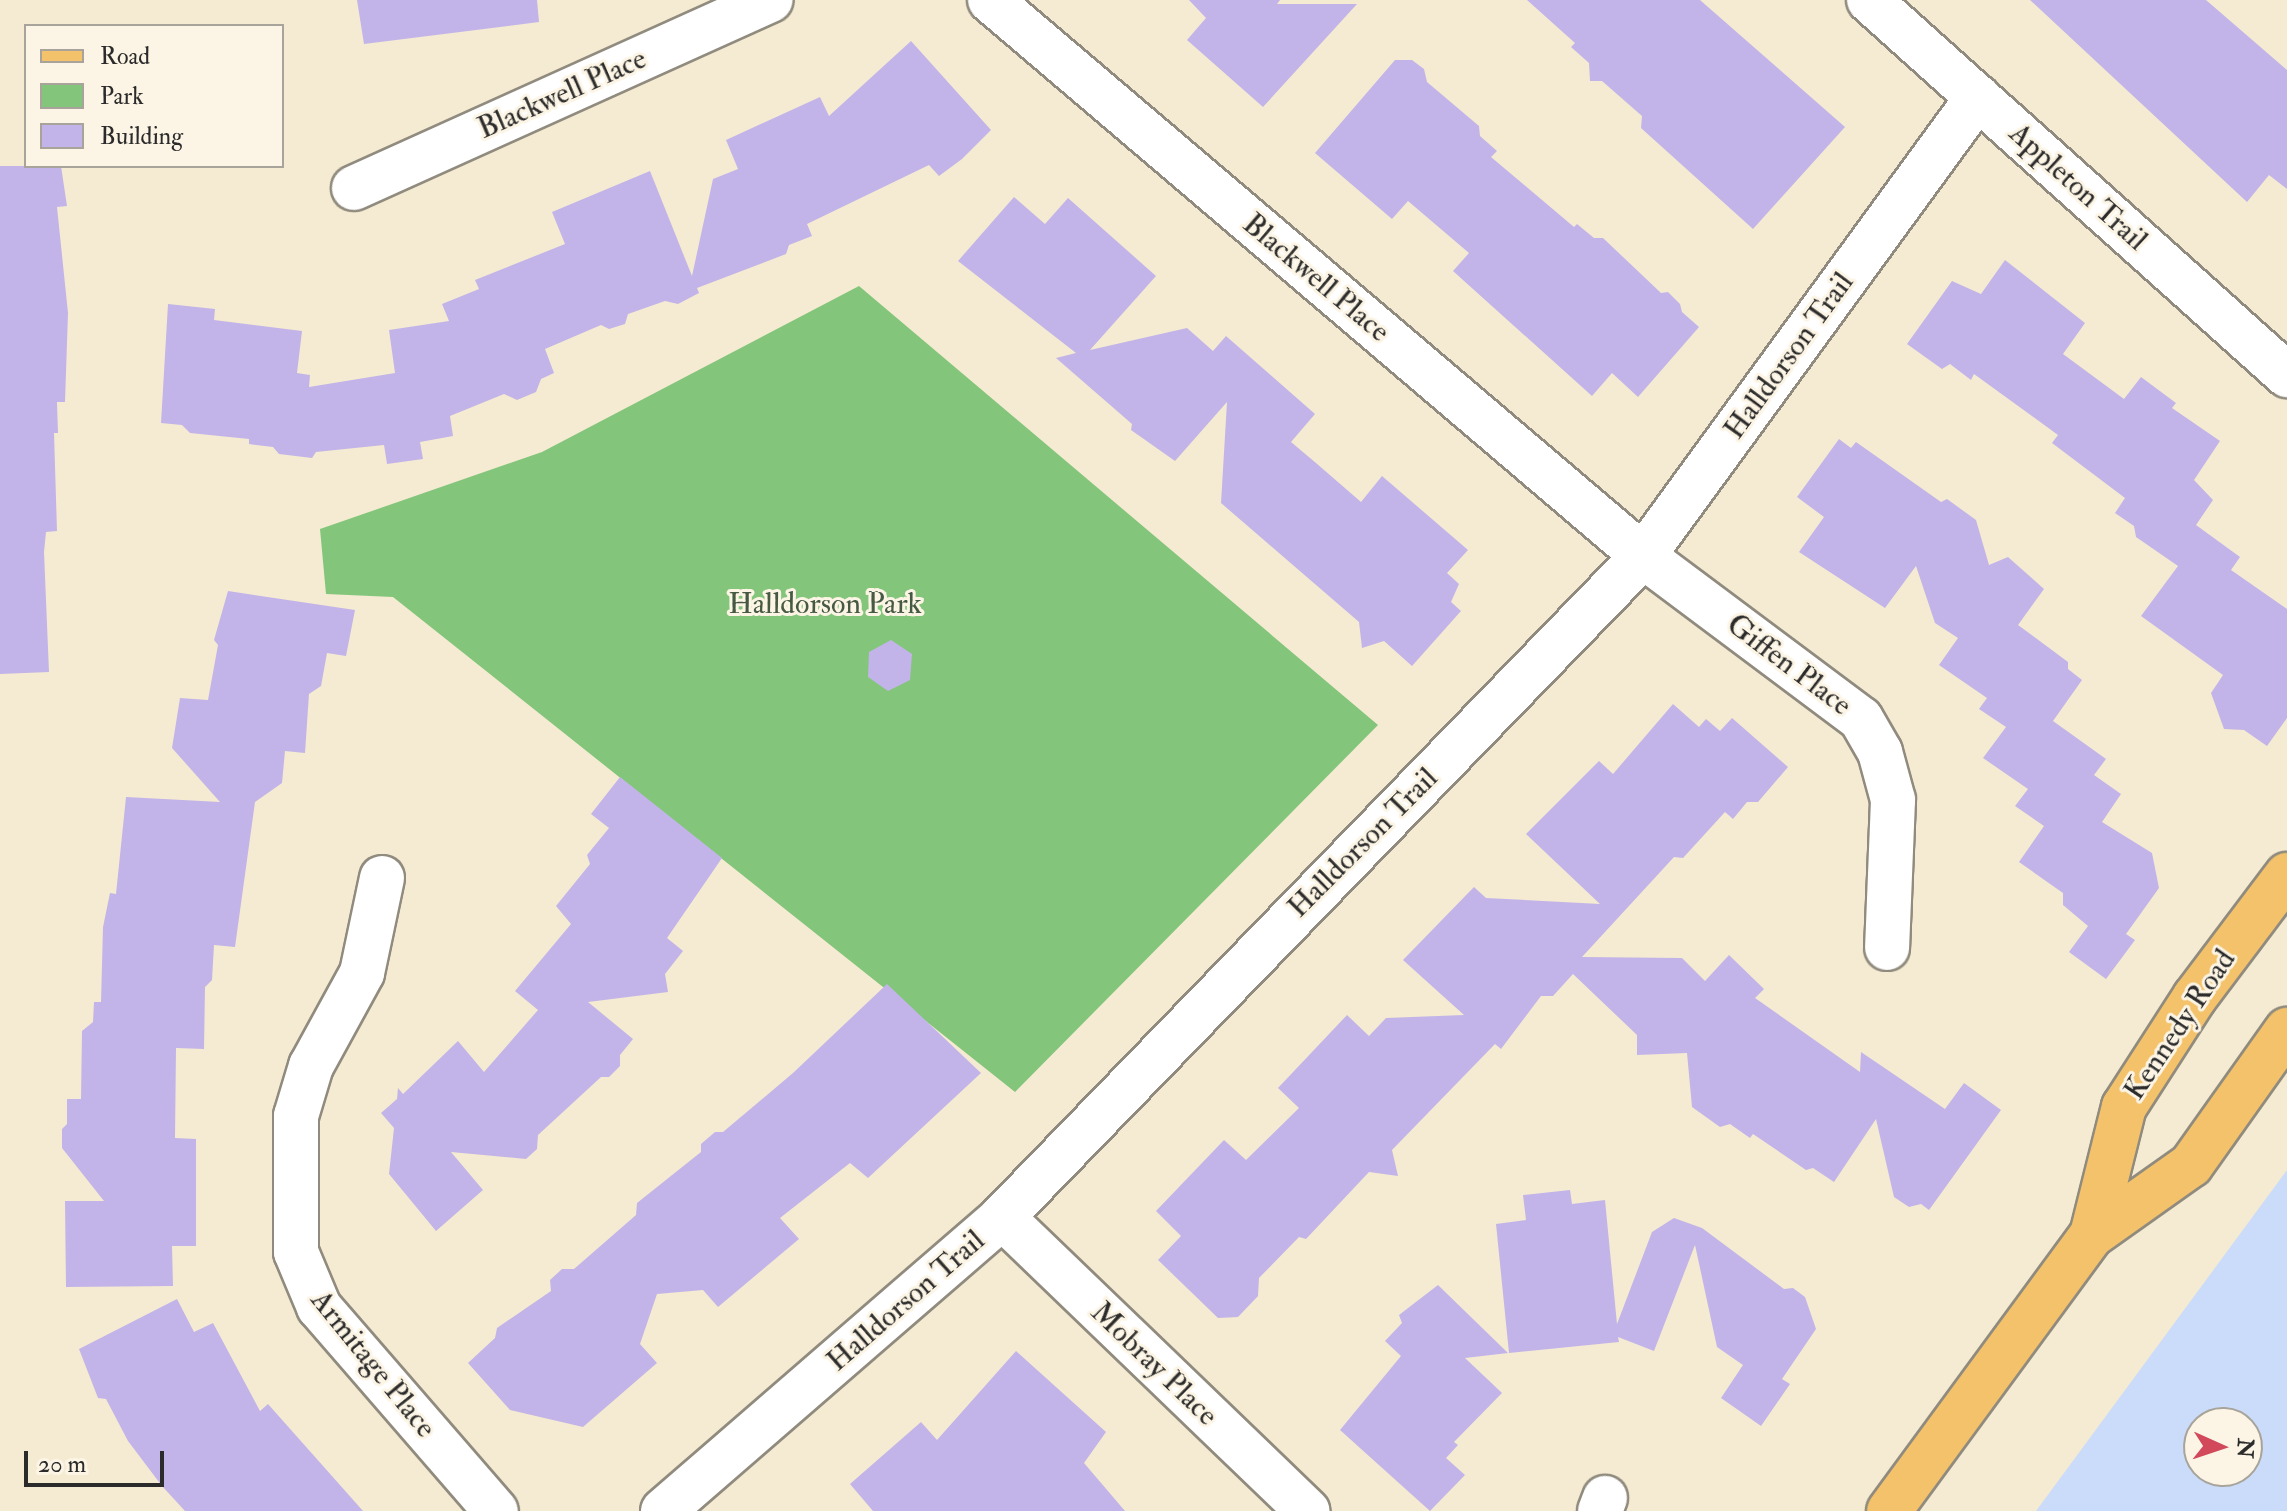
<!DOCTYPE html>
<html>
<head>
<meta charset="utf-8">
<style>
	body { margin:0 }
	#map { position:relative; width:2287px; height:1511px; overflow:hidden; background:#f5ebd2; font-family:"IM FELL Double Pica",serif }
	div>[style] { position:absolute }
	.built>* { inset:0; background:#cadcf9 }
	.green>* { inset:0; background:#84c57c }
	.building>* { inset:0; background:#c2b4e8 }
	.roads { filter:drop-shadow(2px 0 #908b7e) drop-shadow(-2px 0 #908b7e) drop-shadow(0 2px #908b7e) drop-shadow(0 -2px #908b7e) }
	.minor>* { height:44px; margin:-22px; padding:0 22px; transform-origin:22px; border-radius:22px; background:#fff }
	.major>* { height:44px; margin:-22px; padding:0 22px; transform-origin:22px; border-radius:22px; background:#f3c26a }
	span { translate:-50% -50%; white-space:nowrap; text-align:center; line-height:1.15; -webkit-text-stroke:6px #fcf5e5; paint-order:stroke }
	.street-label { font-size:30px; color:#2b2b2b }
	.park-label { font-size:30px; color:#465943 }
	.legend { position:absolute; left:24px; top:24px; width:260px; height:144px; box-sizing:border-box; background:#fcf5e5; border:2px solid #a8a49b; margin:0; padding:10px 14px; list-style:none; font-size:24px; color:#2b2b2b }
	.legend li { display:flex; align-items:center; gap:16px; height:40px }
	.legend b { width:40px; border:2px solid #a8a49b }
	.north { position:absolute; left:2183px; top:1407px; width:80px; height:80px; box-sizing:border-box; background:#fcf5e5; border:2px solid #a8a49b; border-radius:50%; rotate:93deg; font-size:22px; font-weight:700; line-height:32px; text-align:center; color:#2b2b2b }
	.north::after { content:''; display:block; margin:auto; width:28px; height:36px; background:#d1495b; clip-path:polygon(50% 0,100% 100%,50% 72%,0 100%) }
	.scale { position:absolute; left:24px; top:1451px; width:140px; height:36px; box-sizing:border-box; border:4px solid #2b2b2b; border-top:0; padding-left:10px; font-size:24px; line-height:28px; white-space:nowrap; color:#2b2b2b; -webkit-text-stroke:6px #fcf5e5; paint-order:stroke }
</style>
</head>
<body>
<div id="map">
	<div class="built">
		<div style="clip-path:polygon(evenodd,2287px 1170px,2287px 1511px,2036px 1511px,2287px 1170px,2199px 1423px,2247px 1423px,2247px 1471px,2199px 1471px,2199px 1423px)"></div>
	</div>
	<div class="green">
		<div style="clip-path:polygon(859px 286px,1378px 725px,1015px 1092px,393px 597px,326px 594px,320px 529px,542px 452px)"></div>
	</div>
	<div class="building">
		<div style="clip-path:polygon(357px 0,537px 0,539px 22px,364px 44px)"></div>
		<div style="clip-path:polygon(1189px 0,1280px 0,1277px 4px,1357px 4px,1263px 107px,1187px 40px,1206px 18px)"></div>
		<div style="clip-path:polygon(1527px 0,1700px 0,1845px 127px,1753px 229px,1641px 128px,1642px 116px,1602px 81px,1590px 81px,1589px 63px,1571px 47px,1575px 43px)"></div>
		<div style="clip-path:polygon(2030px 0,2206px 0,2287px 70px,2287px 189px,2269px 175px,2247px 202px)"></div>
		<div style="clip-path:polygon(911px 41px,991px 130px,962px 159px,939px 176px,929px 165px,807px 224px,812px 236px,789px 245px,786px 254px,697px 288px,699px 293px,678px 304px,665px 301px,628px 314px,625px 324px,609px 329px,601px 325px,545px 349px,554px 373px,541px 379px,536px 392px,517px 400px,504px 394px,450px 416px,453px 436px,420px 442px,423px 459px,387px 464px,384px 445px,316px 452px,312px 458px,279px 454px,273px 447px,249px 444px,249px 439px,190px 433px,182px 425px,161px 423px,168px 304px,215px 309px,214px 320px,302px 331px,297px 373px,310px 375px,309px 387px,395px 373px,389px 330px,449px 321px,442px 304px,479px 289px,475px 280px,565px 244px,552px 212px,650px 171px,692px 276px,713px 179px,738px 169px,726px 140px,820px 97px,829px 116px)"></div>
		<div style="clip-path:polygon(1395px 60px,1412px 60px,1424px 69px,1427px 82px,1479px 126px,1480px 136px,1497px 151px,1491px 157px,1574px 227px,1577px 224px,1594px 238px,1603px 238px,1661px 293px,1668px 292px,1680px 304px,1682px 312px,1699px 327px,1638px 397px,1612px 373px,1592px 396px,1453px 271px,1469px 253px,1408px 201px,1392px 219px,1315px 153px)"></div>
		<div style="clip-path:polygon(0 166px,61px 166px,67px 206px,57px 207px,68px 313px,65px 402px,57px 402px,58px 433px,54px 433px,57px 531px,46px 532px,44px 552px,49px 672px,0 674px)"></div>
		<div style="clip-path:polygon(1014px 197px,1045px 224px,1068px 198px,1156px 276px,1090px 350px,1187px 328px,1213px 351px,1226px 336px,1315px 414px,1291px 442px,1316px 463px,1361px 502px,1382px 476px,1468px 550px,1447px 573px,1459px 584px,1451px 602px,1461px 611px,1412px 666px,1384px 641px,1362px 648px,1359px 622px,1221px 503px,1227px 402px,1175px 461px,1131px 430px,1132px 424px,1056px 358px,1076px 353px,958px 261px)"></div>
		<div style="clip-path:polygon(2005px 260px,2085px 323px,2063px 354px,2124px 399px,2141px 377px,2176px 403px,2172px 408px,2220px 441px,2194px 480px,2213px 500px,2196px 525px,2240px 557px,2231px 570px,2287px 609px,2287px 718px,2267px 746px,2244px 730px,2224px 729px,2211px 693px,2223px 675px,2141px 616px,2178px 566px,2136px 537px,2134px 526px,2115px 513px,2125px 498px,2052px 443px,2058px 435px,1974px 374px,1971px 380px,1950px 364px,1942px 369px,1907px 344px,1952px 281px,1981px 294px)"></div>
		<div style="clip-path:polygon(1839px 439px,1851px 448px,1856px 442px,1941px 502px,1947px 499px,1976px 520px,1989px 565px,2008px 557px,2044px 589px,2018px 625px,2068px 662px,2068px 669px,2082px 680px,2053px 721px,2106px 759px,2094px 775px,2121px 794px,2102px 822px,2152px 853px,2159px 888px,2126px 934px,2135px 940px,2106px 979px,2069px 952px,2088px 926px,2063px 905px,2063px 893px,2019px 862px,2044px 826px,2015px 806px,2028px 789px,1983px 758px,2006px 727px,1979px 709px,1987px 698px,1939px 665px,1958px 638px,1935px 623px,1916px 566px,1885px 608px,1799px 552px,1824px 517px,1797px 497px)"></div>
		<div style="clip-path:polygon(228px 591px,355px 610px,346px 656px,327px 653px,321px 686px,309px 694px,305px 753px,285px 751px,282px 783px,255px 802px,235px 947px,214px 945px,212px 980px,205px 987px,204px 1049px,176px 1048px,175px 1138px,196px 1139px,196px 1246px,172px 1246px,173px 1286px,66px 1287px,65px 1201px,104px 1201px,62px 1148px,62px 1129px,67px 1124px,67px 1099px,81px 1099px,82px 1031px,93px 1022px,94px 1002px,101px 1002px,103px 927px,110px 893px,116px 894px,126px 797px,220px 802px,172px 748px,180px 698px,208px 700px,218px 645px,214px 640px)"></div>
		<div style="clip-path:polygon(891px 640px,912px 654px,910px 680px,888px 691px,868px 677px,869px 652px)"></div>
		<div style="clip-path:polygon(1673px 704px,1699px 727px,1706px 719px,1720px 731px,1732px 718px,1788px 767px,1758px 802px,1747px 802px,1733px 819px,1725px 812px,1683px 858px,1674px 857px,1582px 957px,1682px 958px,1705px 981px,1729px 955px,1764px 989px,1755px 998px,1860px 1072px,1861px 1052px,1945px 1109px,1964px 1083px,2001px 1110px,1929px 1210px,1921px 1204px,1909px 1207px,1894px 1197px,1876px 1119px,1834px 1182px,1813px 1168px,1806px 1170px,1753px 1134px,1750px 1138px,1730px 1124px,1720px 1127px,1692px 1107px,1687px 1053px,1637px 1055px,1637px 1035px,1573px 974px,1553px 996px,1541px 996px,1501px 1049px,1495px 1044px,1392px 1150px,1398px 1176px,1369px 1172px,1306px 1239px,1299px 1237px,1259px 1278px,1258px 1296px,1238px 1317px,1218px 1318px,1158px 1260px,1181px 1236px,1156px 1211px,1224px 1140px,1246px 1160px,1299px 1108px,1278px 1088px,1347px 1015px,1369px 1036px,1386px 1018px,1464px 1015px,1403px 960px,1474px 887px,1486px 898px,1600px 904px,1526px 834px,1599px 761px,1613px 774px)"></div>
		<div style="clip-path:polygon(620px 777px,722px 858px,667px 938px,683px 951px,665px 974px,668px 992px,588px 1002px,633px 1039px,620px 1055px,620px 1066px,609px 1077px,601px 1077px,538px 1135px,537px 1149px,526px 1159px,451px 1152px,483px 1190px,436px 1231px,389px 1174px,394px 1128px,381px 1113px,397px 1099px,398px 1088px,403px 1094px,458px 1041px,484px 1072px,538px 1010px,515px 991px,571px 924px,556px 906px,590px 864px,587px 855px,609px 828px,591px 814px)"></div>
		<div style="clip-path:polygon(887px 984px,981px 1073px,868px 1178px,850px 1163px,780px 1218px,799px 1239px,718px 1307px,703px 1290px,657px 1294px,640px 1344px,657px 1363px,583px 1427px,510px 1410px,468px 1363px,495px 1338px,497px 1328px,551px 1291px,550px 1280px,562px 1269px,574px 1269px,636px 1215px,637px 1203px,701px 1152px,701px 1144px,715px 1132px,723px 1132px,793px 1073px)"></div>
		<div style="clip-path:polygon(1570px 1190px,1572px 1204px,1605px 1200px,1617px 1324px,1652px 1232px,1674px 1218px,1702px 1228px,1784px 1289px,1793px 1288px,1805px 1297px,1816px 1329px,1782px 1379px,1790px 1384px,1761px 1426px,1721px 1398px,1743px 1365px,1717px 1347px,1695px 1245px,1654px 1351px,1618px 1337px,1619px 1342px,1509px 1353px,1496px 1224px,1526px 1220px,1523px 1195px)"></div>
		<div style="clip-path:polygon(1438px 1285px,1508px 1353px,1465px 1358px,1502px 1393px,1454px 1442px,1458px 1445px,1446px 1458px,1465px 1475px,1430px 1511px,1340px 1430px,1401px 1356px,1385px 1341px,1402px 1323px,1399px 1315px)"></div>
		<div style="clip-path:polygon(177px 1299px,194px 1332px,213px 1323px,260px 1411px,268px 1404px,363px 1511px,185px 1511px,162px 1486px,128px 1441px,106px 1399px,98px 1398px,79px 1349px)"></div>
		<div style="clip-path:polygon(1016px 1351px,1106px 1432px,1084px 1463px,1125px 1511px,873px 1511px,850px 1484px,921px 1422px,937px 1440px)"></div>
	</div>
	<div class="roads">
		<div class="minor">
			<div style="left:990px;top:0;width:858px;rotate:40.41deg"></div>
			<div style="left:1643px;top:556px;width:272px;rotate:36.8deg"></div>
			<div style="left:1861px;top:719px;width:38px;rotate:60deg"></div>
			<div style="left:1880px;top:752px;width:50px;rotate:74.8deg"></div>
			<div style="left:1893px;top:800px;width:148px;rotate:92.3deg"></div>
			<div style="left:1869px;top:0;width:562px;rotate:41.9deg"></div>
			<div style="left:354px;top:188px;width:457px;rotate:-24.3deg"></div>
			<div style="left:382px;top:878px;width:97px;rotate:101.9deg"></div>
			<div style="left:362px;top:973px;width:106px;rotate:118.7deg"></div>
			<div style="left:311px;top:1066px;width:52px;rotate:106.7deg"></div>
			<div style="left:296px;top:1116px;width:136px;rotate:90deg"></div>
			<div style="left:296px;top:1252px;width:60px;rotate:67.3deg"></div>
			<div style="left:319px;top:1307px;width:270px;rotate:49.1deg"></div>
			<div style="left:1002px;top:1217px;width:424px;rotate:43.9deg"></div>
			<div style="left:663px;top:1511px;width:449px;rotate:-40.9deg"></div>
			<div style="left:1002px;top:1217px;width:921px;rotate:-45.88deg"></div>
			<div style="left:1643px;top:556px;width:568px;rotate:-53.88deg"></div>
			<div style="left:1600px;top:1511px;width:14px;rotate:-69deg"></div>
		</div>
		<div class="major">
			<div style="left:2092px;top:1235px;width:132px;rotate:-76deg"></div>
			<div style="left:2124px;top:1107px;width:131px;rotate:-57.2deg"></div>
			<div style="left:2195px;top:997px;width:153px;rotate:-53deg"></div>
			<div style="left:1889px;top:1511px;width:343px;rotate:-53.7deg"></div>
			<div style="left:2092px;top:1235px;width:121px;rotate:-35.3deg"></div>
			<div style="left:2191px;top:1165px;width:166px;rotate:-54.6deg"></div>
		</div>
	</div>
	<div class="street-label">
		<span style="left:562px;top:94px;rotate:-24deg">Blackwell Place</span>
		<span style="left:2078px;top:187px;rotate:42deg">Appleton Trail</span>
		<span style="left:1316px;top:278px;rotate:40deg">Blackwell Place</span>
		<span style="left:1789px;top:356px;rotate:-54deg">Halldorson Trail</span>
		<span style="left:1789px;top:665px;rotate:37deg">Giffen Place</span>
		<span style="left:1363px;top:843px;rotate:-45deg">Halldorson Trail</span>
		<span style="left:2180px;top:1025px;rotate:-56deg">Kennedy Road</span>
		<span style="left:906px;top:1301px;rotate:-41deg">Halldorson Trail</span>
		<span style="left:373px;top:1364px;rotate:51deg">Armitage Place</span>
		<span style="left:1154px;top:1364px;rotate:44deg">Mobray Place</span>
	</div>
	<div class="park-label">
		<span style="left:825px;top:604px">Halldorson Park</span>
	</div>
	<ul class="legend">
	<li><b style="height:10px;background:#f3c26a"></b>Road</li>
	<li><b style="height:22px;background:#84c57c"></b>Park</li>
	<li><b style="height:22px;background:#c2b4e8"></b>Building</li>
	</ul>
	<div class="north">N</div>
	<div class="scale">20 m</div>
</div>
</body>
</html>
